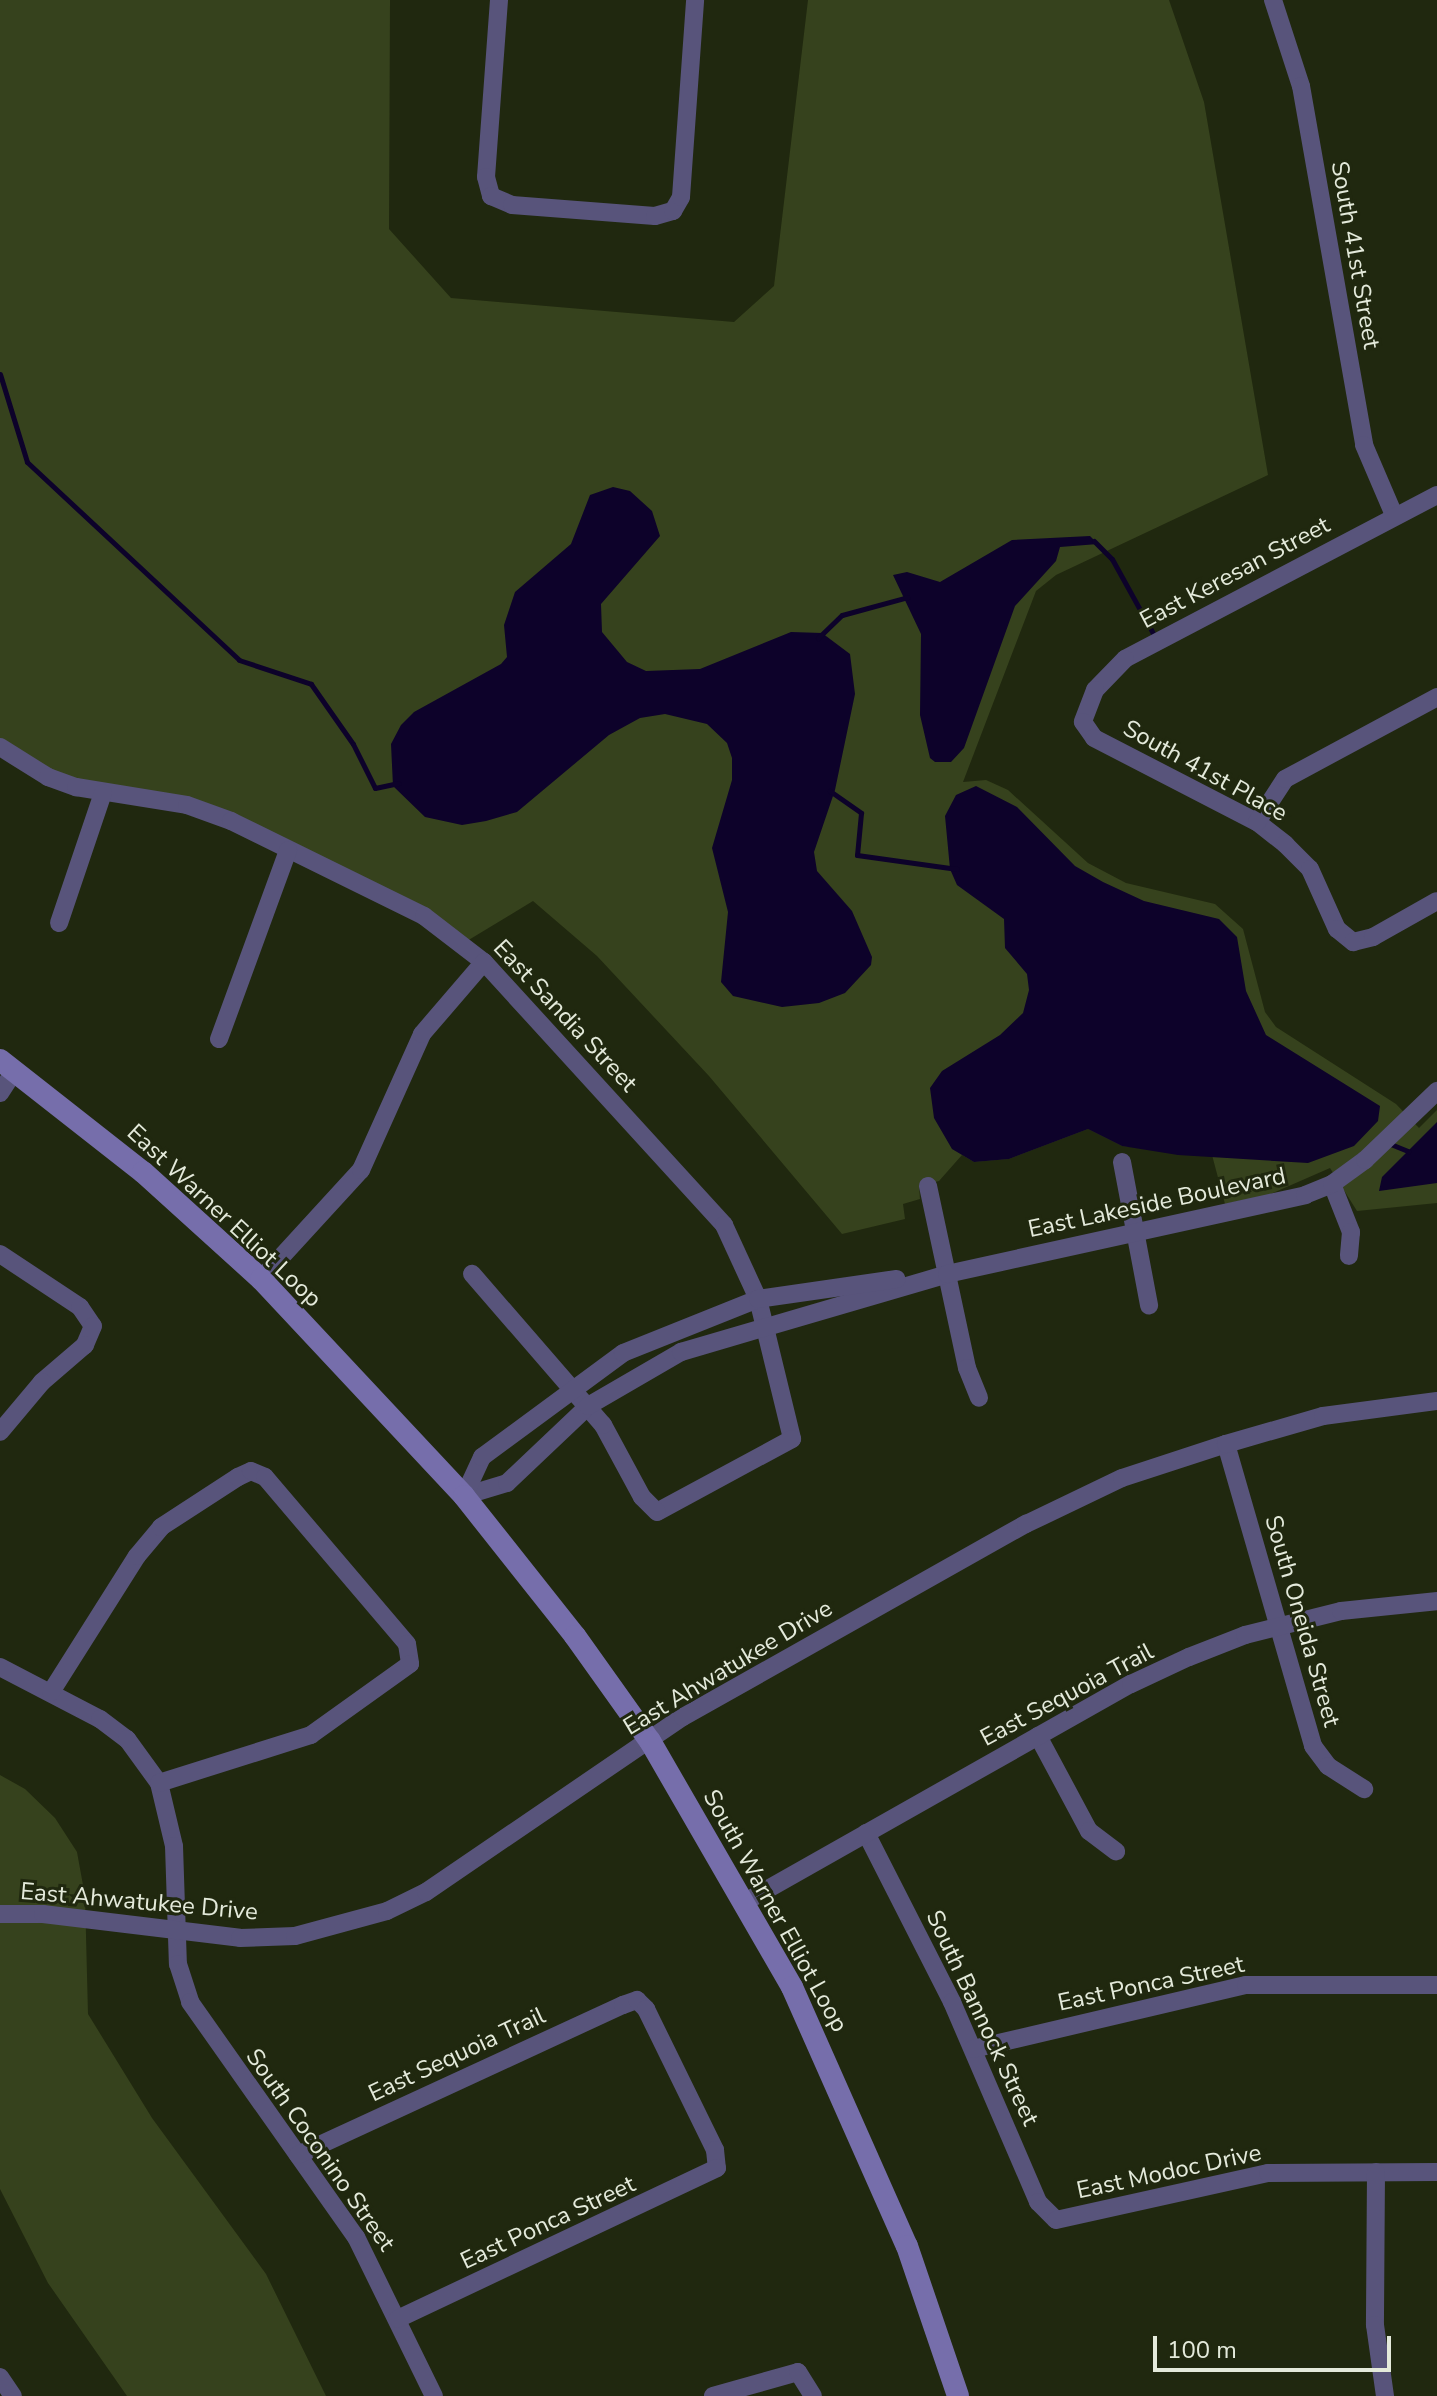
<!DOCTYPE html>
<html>
<head>
<meta charset="utf-8">
<style>
	body { margin:0 }
	#map { position:relative; width:1437px; height:2396px; overflow:hidden; background:#20280f; font-family:"Nunito Sans",sans-serif }
	div>[style] { position:absolute }
	.green>* { inset:0; background:#36421d }
	.water>* { inset:0; background:#0d022a }
	.stream>* { height:5px; margin:-2.5px; padding:0 2.5px; transform-origin:2.5px; border-radius:2.5px; background:#0d022a }
	.minor>* { height:18px; margin:-9px; padding:0 9px; transform-origin:9px; border-radius:9px; background:#58547b }
	.secondary>* { height:22px; margin:-11px; padding:0 11px; transform-origin:11px; border-radius:11px; background:#766eab }
	span { translate:-50% -50%; white-space:nowrap; text-align:center; line-height:1.15; -webkit-text-stroke:6px #20280f; paint-order:stroke }
	.street-label { font-size:24px; color:#e4eadb }
	.scale { position:absolute; left:1153px; top:2336px; width:238px; height:36px; box-sizing:border-box; border:4px solid #e4eadb; border-top:0; padding-left:10px; font-size:24px; line-height:28px; white-space:nowrap; color:#e4eadb; -webkit-text-stroke:6px #20280f; paint-order:stroke }
</style>
</head>
<body>
<div id="map">
	<div class="green">
		<div style="clip-path:polygon(0 0,390px 0,389px 229px,451px 298px,734px 322px,774px 286px,808px 0,1169px 0,1204px 102px,1268px 475px,1056px 575px,1036px 591px,963px 782px,986px 780px,1008px 790px,1088px 863px,1126px 883px,1215px 904px,1243px 929px,1265px 1012px,1276px 1027px,1396px 1104px,1419px 1128px,1437px 1110px,1437px 1203px,1357px 1211px,1330px 1168px,1268px 1195px,1225px 1204px,1212px 1155px,1122px 1146px,1088px 1129px,1009px 1159px,974px 1162px,962px 1155px,939px 1181px,919px 1186px,920px 1199px,903px 1204px,905px 1219px,842px 1234px,709px 1076px,597px 956px,533px 901px,462px 944px,231px 821px,103px 793px,0 747px)"></div>
		<div style="clip-path:polygon(0 1775px,25px 1789px,55px 1818px,77px 1852px,85px 1896px,88px 2014px,152px 2118px,266px 2274px,326px 2396px,127px 2396px,48px 2283px,0 2189px)"></div>
	</div>
	<div class="water">
		<div style="clip-path:polygon(613px 487px,630px 491px,652px 511px,660px 536px,601px 604px,602px 632px,627px 662px,646px 671px,700px 669px,791px 632px,822px 633px,850px 654px,855px 694px,835px 790px,814px 852px,817px 871px,852px 911px,872px 957px,871px 965px,845px 993px,819px 1003px,782px 1007px,733px 996px,721px 982px,728px 912px,712px 848px,732px 780px,732px 758px,727px 743px,707px 724px,665px 714px,640px 718px,609px 735px,517px 812px,486px 821px,462px 825px,425px 817px,393px 786px,391px 744px,401px 725px,414px 712px,501px 664px,507px 657px,504px 625px,515px 592px,571px 544px,590px 495px)"></div>
		<div style="clip-path:polygon(1090px 536px,1098px 544px,1060px 547px,1056px 561px,1015px 606px,964px 748px,951px 762px,935px 762px,930px 758px,920px 715px,921px 634px,893px 575px,907px 572px,940px 582px,1012px 540px)"></div>
		<div style="clip-path:polygon(976px 786px,1017px 807px,1075px 866px,1103px 882px,1144px 901px,1219px 919px,1237px 937px,1246px 991px,1266px 1035px,1380px 1106px,1378px 1121px,1354px 1146px,1308px 1163px,1178px 1155px,1122px 1146px,1088px 1129px,1009px 1159px,974px 1162px,952px 1149px,934px 1118px,930px 1088px,942px 1071px,1000px 1035px,1023px 1013px,1029px 990px,1027px 974px,1005px 948px,1004px 919px,957px 885px,950px 869px,945px 816px,956px 795px)"></div>
		<div style="clip-path:polygon(1437px 1122px,1437px 1183px,1379px 1191px,1382px 1177px)"></div>
	</div>
	<div class="stream">
		<div style="left:0;top:374px;width:92px;rotate:72.9deg"></div>
		<div style="left:27px;top:462px;width:290px;rotate:43deg"></div>
		<div style="left:239px;top:660px;width:76px;rotate:18.4deg"></div>
		<div style="left:311px;top:684px;width:73px;rotate:55deg"></div>
		<div style="left:353px;top:744px;width:49px;rotate:63.4deg"></div>
		<div style="left:375px;top:788px;width:24px;rotate:-12deg"></div>
		<div style="left:1094px;top:541px;width:25px;rotate:45deg"></div>
		<div style="left:1112px;top:559px;width:89px;rotate:61.1deg"></div>
		<div style="left:818px;top:638px;width:33px;rotate:-44deg"></div>
		<div style="left:842px;top:615px;width:68px;rotate:-15.3deg"></div>
		<div style="left:830px;top:791px;width:38px;rotate:35deg"></div>
		<div style="left:861px;top:813px;width:42px;rotate:95.4deg"></div>
		<div style="left:857px;top:855px;width:101px;rotate:8deg"></div>
		<div style="left:1388px;top:1143px;width:22px;rotate:22deg"></div>
	</div>
	<div class="minor">
		<div style="left:499px;top:0;width:177px;rotate:94.2deg"></div>
		<div style="left:486px;top:177px;width:20px;rotate:75deg"></div>
		<div style="left:491px;top:196px;width:23px;rotate:23deg"></div>
		<div style="left:512px;top:205px;width:143px;rotate:4.4deg"></div>
		<div style="left:655px;top:216px;width:19px;rotate:-16deg"></div>
		<div style="left:673px;top:211px;width:16px;rotate:-60deg"></div>
		<div style="left:681px;top:197px;width:197px;rotate:-85.9deg"></div>
		<div style="left:1273px;top:0;width:90px;rotate:72deg"></div>
		<div style="left:1301px;top:86px;width:364px;rotate:80deg"></div>
		<div style="left:1364px;top:445px;width:76px;rotate:66.8deg"></div>
		<div style="left:1437px;top:495px;width:352px;rotate:152.3deg"></div>
		<div style="left:1125px;top:659px;width:43px;rotate:134.1deg"></div>
		<div style="left:1095px;top:690px;width:34px;rotate:111deg"></div>
		<div style="left:1083px;top:722px;width:19px;rotate:55deg"></div>
		<div style="left:1094px;top:738px;width:183px;rotate:27.3deg"></div>
		<div style="left:1257px;top:822px;width:36px;rotate:38deg"></div>
		<div style="left:1285px;top:844px;width:35px;rotate:45deg"></div>
		<div style="left:1310px;top:869px;width:66px;rotate:65.8deg"></div>
		<div style="left:1337px;top:929px;width:21px;rotate:39deg"></div>
		<div style="left:1353px;top:942px;width:21px;rotate:-14deg"></div>
		<div style="left:1373px;top:937px;width:73px;rotate:-29.4deg"></div>
		<div style="left:0;top:747px;width:57px;rotate:32deg"></div>
		<div style="left:48px;top:777px;width:30px;rotate:20deg"></div>
		<div style="left:76px;top:787px;width:112px;rotate:9.2deg"></div>
		<div style="left:187px;top:805px;width:47px;rotate:20deg"></div>
		<div style="left:231px;top:821px;width:215px;rotate:26.2deg"></div>
		<div style="left:424px;top:916px;width:76px;rotate:37.5deg"></div>
		<div style="left:484px;top:962px;width:356px;rotate:47.6deg"></div>
		<div style="left:724px;top:1225px;width:81px;rotate:65.3deg"></div>
		<div style="left:758px;top:1299px;width:144px;rotate:76.3deg"></div>
		<div style="left:792px;top:1439px;width:153px;rotate:151.6deg"></div>
		<div style="left:657px;top:1512px;width:21px;rotate:-135deg"></div>
		<div style="left:642px;top:1497px;width:82px;rotate:-118.4deg"></div>
		<div style="left:603px;top:1425px;width:200px;rotate:-130.9deg"></div>
		<div style="left:1257px;top:822px;width:51px;rotate:-56.9deg"></div>
		<div style="left:1285px;top:779px;width:173px;rotate:-28.3deg"></div>
		<div style="left:59px;top:923px;width:137px;rotate:-71.3deg"></div>
		<div style="left:219px;top:1039px;width:201px;rotate:-69.9deg"></div>
		<div style="left:0;top:1093px;width:27px;rotate:-57deg"></div>
		<div style="left:1122px;top:1162px;width:146px;rotate:79.3deg"></div>
		<div style="left:1332px;top:1184px;width:52px;rotate:68.4deg"></div>
		<div style="left:1351px;top:1232px;width:24px;rotate:95deg"></div>
		<div style="left:928px;top:1186px;width:186px;rotate:77.9deg"></div>
		<div style="left:967px;top:1368px;width:32px;rotate:68deg"></div>
		<div style="left:0;top:1254px;width:96px;rotate:33.5deg"></div>
		<div style="left:80px;top:1307px;width:23px;rotate:56deg"></div>
		<div style="left:93px;top:1326px;width:21px;rotate:113deg"></div>
		<div style="left:85px;top:1345px;width:57px;rotate:139.3deg"></div>
		<div style="left:42px;top:1382px;width:65px;rotate:130deg"></div>
		<div style="left:261px;top:1279px;width:148px;rotate:-47.5deg"></div>
		<div style="left:361px;top:1170px;width:149px;rotate:-65.8deg"></div>
		<div style="left:422px;top:1034px;width:95px;rotate:-49.3deg"></div>
		<div style="left:1226px;top:1444px;width:314px;rotate:73.9deg"></div>
		<div style="left:1313px;top:1746px;width:25px;rotate:53deg"></div>
		<div style="left:1328px;top:1766px;width:43px;rotate:32.6deg"></div>
		<div style="left:464px;top:1496px;width:45px;rotate:-16.8deg"></div>
		<div style="left:507px;top:1483px;width:112px;rotate:-43.5deg"></div>
		<div style="left:588px;top:1406px;width:108px;rotate:-30.1deg"></div>
		<div style="left:681px;top:1352px;width:277px;rotate:-16.3deg"></div>
		<div style="left:947px;top:1274px;width:367px;rotate:-12.4deg"></div>
		<div style="left:1305px;top:1195px;width:29px;rotate:-22deg"></div>
		<div style="left:1332px;top:1184px;width:41px;rotate:-36deg"></div>
		<div style="left:1365px;top:1160px;width:100px;rotate:-43.8deg"></div>
		<div style="left:464px;top:1496px;width:43px;rotate:-65.2deg"></div>
		<div style="left:482px;top:1457px;width:175px;rotate:-36.4deg"></div>
		<div style="left:623px;top:1353px;width:145px;rotate:-21.8deg"></div>
		<div style="left:758px;top:1299px;width:140px;rotate:-8.2deg"></div>
		<div style="left:0;top:1667px;width:113px;rotate:27.5deg"></div>
		<div style="left:100px;top:1719px;width:34px;rotate:37deg"></div>
		<div style="left:127px;top:1739px;width:54px;rotate:54deg"></div>
		<div style="left:159px;top:1783px;width:65px;rotate:76.6deg"></div>
		<div style="left:174px;top:1846px;width:118px;rotate:88.1deg"></div>
		<div style="left:178px;top:1964px;width:40px;rotate:72deg"></div>
		<div style="left:190px;top:2002px;width:288px;rotate:54.8deg"></div>
		<div style="left:356px;top:2237px;width:177px;rotate:63.9deg"></div>
		<div style="left:51px;top:1692px;width:161px;rotate:-57.7deg"></div>
		<div style="left:137px;top:1556px;width:38px;rotate:-50deg"></div>
		<div style="left:161px;top:1527px;width:92px;rotate:-33deg"></div>
		<div style="left:238px;top:1477px;width:14px;rotate:-25deg"></div>
		<div style="left:251px;top:1471px;width:15px;rotate:23deg"></div>
		<div style="left:265px;top:1477px;width:219px;rotate:49.6deg"></div>
		<div style="left:407px;top:1644px;width:20px;rotate:81deg"></div>
		<div style="left:410px;top:1664px;width:122px;rotate:144.4deg"></div>
		<div style="left:311px;top:1735px;width:159px;rotate:162.5deg"></div>
		<div style="left:1038px;top:1736px;width:108px;rotate:61.8deg"></div>
		<div style="left:1089px;top:1831px;width:34px;rotate:37deg"></div>
		<div style="left:866px;top:1833px;width:190px;rotate:63deg"></div>
		<div style="left:952px;top:2002px;width:218px;rotate:66.7deg"></div>
		<div style="left:1038px;top:2202px;width:25px;rotate:45deg"></div>
		<div style="left:1056px;top:2220px;width:217px;rotate:-12.5deg"></div>
		<div style="left:1268px;top:2173px;width:169px;rotate:-0.3deg"></div>
		<div style="left:745px;top:1902px;width:443px;rotate:-29.5deg"></div>
		<div style="left:1131px;top:1684px;width:64px;rotate:-25deg"></div>
		<div style="left:1189px;top:1657px;width:60px;rotate:-21.4deg"></div>
		<div style="left:1245px;top:1635px;width:99px;rotate:-14deg"></div>
		<div style="left:1341px;top:1611px;width:97px;rotate:-5.9deg"></div>
		<div style="left:0;top:1914px;width:43px"></div>
		<div style="left:43px;top:1914px;width:198px;rotate:6.9deg"></div>
		<div style="left:240px;top:1938px;width:55px;rotate:-2.1deg"></div>
		<div style="left:295px;top:1936px;width:95px;rotate:-15.2deg"></div>
		<div style="left:387px;top:1911px;width:43px;rotate:-26deg"></div>
		<div style="left:426px;top:1892px;width:311px;rotate:-34.3deg"></div>
		<div style="left:683px;top:1717px;width:394px;rotate:-29.4deg"></div>
		<div style="left:1026px;top:1524px;width:106px;rotate:-25.6deg"></div>
		<div style="left:1122px;top:1478px;width:109px;rotate:-18.1deg"></div>
		<div style="left:1226px;top:1444px;width:101px;rotate:-16.1deg"></div>
		<div style="left:1323px;top:1416px;width:115px;rotate:-7.5deg"></div>
		<div style="left:973px;top:2049px;width:280px;rotate:-13.2deg"></div>
		<div style="left:1246px;top:1985px;width:191px"></div>
		<div style="left:298px;top:2155px;width:358px;rotate:-24.8deg"></div>
		<div style="left:623px;top:2005px;width:15px;rotate:-20deg"></div>
		<div style="left:637px;top:2000px;width:13px;rotate:45deg"></div>
		<div style="left:646px;top:2009px;width:157px;rotate:63.9deg"></div>
		<div style="left:715px;top:2150px;width:18px;rotate:84deg"></div>
		<div style="left:717px;top:2168px;width:353px;rotate:154.7deg"></div>
		<div style="left:1376px;top:2172px;width:153px;rotate:90.4deg"></div>
		<div style="left:1375px;top:2325px;width:72px;rotate:82deg"></div>
		<div style="left:0;top:2377px;width:23px;rotate:56deg"></div>
		<div style="left:713px;top:2396px;width:88px;rotate:-15.8deg"></div>
		<div style="left:798px;top:2372px;width:28px;rotate:58deg"></div>
	</div>
	<div class="secondary">
		<div style="left:0;top:1060px;width:182px;rotate:38.1deg"></div>
		<div style="left:143px;top:1172px;width:159px;rotate:42.2deg"></div>
		<div style="left:261px;top:1279px;width:297px;rotate:46.9deg"></div>
		<div style="left:464px;top:1496px;width:179px;rotate:51.6deg"></div>
		<div style="left:575px;top:1636px;width:129px;rotate:54.5deg"></div>
		<div style="left:650px;top:1741px;width:284px;rotate:60deg"></div>
		<div style="left:792px;top:1987px;width:283px;rotate:66.1deg"></div>
		<div style="left:907px;top:2246px;width:158px;rotate:71.2deg"></div>
	</div>
	<div class="street-label">
		<span style="left:1355px;top:255px;rotate:80deg">South 41st Street</span>
		<span style="left:1235px;top:573px;rotate:-28deg">East Keresan Street</span>
		<span style="left:1205px;top:771px;rotate:29deg">South 41st Place</span>
		<span style="left:565px;top:1016px;rotate:47deg">East Sandia Street</span>
		<span style="left:1157px;top:1203px;rotate:-12deg">East Lakeside Boulevard</span>
		<span style="left:224px;top:1216px;rotate:43deg">East Warner Elliot Loop</span>
		<span style="left:1302px;top:1621px;rotate:74deg">South Oneida Street</span>
		<span style="left:728px;top:1668px;rotate:-31deg">East Ahwatukee Drive</span>
		<span style="left:1067px;top:1695px;rotate:-28deg">East Sequoia Trail</span>
		<span style="left:139px;top:1902px;rotate:5deg">East Ahwatukee Drive</span>
		<span style="left:775px;top:1911px;rotate:61deg">South Warner Elliot Loop</span>
		<span style="left:1151px;top:1984px;rotate:-12deg">East Ponca Street</span>
		<span style="left:982px;top:2018px;rotate:65deg">South Bannock Street</span>
		<span style="left:457px;top:2055px;rotate:-25deg">East Sequoia Trail</span>
		<span style="left:320px;top:2150px;rotate:55deg">South Coconino Street</span>
		<span style="left:1169px;top:2172px;rotate:-12deg">East Modoc Drive</span>
		<span style="left:548px;top:2223px;rotate:-25deg">East Ponca Street</span>
	</div>
	<div class="scale">100 m</div>
</div>
</body>
</html>
